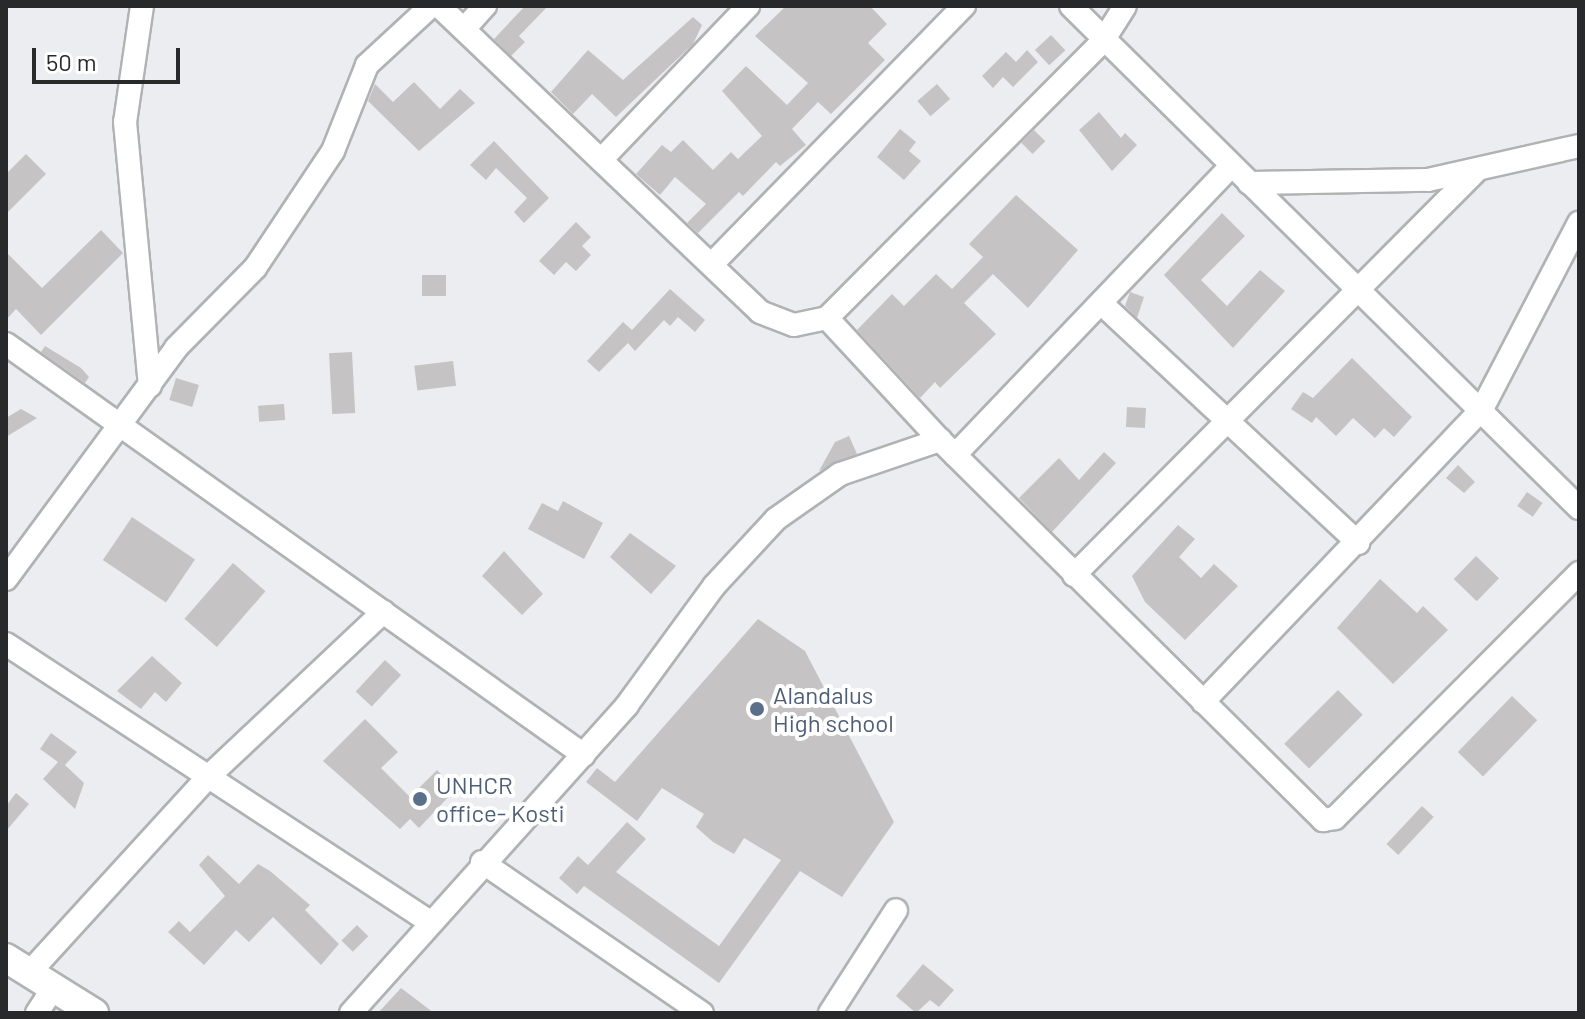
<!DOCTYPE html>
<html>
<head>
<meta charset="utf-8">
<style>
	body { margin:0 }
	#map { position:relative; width:1585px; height:1019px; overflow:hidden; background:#ecedf0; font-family:Barlow,sans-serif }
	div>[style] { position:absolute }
	.building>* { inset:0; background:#c6c3c4; transform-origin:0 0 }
	.roads { filter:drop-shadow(2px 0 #b0b2b4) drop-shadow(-2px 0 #b0b2b4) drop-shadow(0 2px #b0b2b4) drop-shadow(0 -2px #b0b2b4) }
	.minor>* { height:22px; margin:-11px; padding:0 11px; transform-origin:11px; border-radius:11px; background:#fff }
	.major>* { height:28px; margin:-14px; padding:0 14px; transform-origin:14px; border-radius:14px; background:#fff }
	.dots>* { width:22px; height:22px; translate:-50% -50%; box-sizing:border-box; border:4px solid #fff; border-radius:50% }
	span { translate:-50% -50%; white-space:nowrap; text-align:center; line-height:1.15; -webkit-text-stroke:8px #fff; paint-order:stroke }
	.service-label { font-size:24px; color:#4e5e75 }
	.left { translate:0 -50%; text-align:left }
	.frame { position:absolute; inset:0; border:8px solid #28292a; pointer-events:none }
	.scale { position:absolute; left:32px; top:48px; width:148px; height:36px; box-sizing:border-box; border:4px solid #28292a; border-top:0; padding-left:10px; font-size:24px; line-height:28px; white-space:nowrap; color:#28292a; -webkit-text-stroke:6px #fff; paint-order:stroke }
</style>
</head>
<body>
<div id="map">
	<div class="building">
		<div style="clip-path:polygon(525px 6px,548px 6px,519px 36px,525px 42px,511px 56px,494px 39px)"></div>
		<div style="clip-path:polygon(786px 6px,870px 6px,887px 24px,868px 43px,885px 60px,831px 114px,818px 102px,792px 129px,806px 145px,780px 166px,776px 162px,743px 196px,739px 192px,698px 233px,687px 223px,706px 204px,675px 177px,660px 195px,636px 174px,662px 145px,671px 152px,683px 140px,713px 170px,731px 152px,738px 159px,762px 136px,722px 91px,746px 66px,787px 105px,808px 83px,755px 36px)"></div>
		<div style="clip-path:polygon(693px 17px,702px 25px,693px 44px,616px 117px,592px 94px,573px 114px,551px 92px,588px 50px,623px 80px)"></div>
		<div style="left:1051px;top:35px;width:21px;height:22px;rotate:47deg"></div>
		<div style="clip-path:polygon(1027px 50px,1038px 62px,1013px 87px,1003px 77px,993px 88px,982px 76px,1006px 52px,1016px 62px)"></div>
		<div style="clip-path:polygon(414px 82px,440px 109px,460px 89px,475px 103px,419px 151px,368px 101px,375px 84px,393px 102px)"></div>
		<div style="left:937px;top:84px;width:20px;height:26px;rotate:49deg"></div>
		<div style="clip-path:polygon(1099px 112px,1121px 138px,1125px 133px,1137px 145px,1112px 171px,1079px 130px)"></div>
		<div style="clip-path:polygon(900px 129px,916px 142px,909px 151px,921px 161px,904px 180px,877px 157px)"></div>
		<div style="left:1034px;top:130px;width:16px;height:18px;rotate:45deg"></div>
		<div style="clip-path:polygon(494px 141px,549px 198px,524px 223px,514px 212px,527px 198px,496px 168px,486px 180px,470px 165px)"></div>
		<div style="clip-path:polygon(26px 154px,46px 174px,6px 214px,6px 174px)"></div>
		<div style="clip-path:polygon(1016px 195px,1078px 250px,1028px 308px,993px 274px,964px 303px,996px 334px,940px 388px,935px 382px,920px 398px,857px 330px,892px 294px,904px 306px,936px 274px,952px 289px,983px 257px,969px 244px)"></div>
		<div style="clip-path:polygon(1222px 213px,1245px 236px,1201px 280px,1227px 306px,1260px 270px,1285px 291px,1233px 348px,1164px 275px)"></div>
		<div style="clip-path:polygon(576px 222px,591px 237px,582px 246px,591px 255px,576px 271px,566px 262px,554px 275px,539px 261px)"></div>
		<div style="clip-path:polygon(101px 230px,123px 253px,41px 335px,16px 309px,6px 320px,6px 252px,42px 288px)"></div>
		<div style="left:422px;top:275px;width:24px;height:21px"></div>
		<div style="clip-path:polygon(670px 289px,705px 320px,695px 332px,678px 317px,670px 326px,664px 320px,635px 351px,628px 343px,599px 372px,587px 361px,623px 322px,632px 330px)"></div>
		<div style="clip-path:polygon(1130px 292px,1144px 297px,1137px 318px,1125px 306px)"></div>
		<div style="clip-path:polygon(45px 346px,81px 368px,89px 377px,85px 383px,41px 352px)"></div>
		<div style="left:352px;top:352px;width:61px;height:23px;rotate:87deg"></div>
		<div style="clip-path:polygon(1352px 358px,1412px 417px,1394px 437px,1384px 428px,1375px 438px,1353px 418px,1336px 436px,1316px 417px,1312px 423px,1291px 409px,1303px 392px,1313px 398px)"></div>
		<div style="left:453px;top:361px;width:25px;height:39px;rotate:83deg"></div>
		<div style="left:176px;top:378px;width:24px;height:23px;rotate:17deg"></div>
		<div style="left:284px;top:404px;width:16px;height:26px;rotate:86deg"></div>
		<div style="left:1127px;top:407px;width:19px;height:20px;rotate:3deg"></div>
		<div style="clip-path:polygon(21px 409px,37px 418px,6px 437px,6px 418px)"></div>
		<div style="clip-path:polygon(849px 436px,857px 454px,819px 471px,835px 442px)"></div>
		<div style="clip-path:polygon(1104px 452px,1116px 463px,1052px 532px,1019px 498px,1059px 458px,1079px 480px)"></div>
		<div style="clip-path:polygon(1458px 465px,1475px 482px,1464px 493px,1446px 478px)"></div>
		<div style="left:1527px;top:492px;width:19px;height:17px;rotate:35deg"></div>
		<div style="clip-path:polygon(563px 501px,603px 523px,584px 559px,528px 529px,542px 503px,558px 511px)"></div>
		<div style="left:132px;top:517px;width:76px;height:52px;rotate:34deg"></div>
		<div style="clip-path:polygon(1178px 525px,1195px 539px,1179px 557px,1201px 578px,1214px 564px,1238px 586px,1185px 640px,1145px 602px,1132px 576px)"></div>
		<div style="clip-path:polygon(630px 533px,676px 566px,651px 594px,610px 557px)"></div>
		<div style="clip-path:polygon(504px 551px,543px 594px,522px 615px,482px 576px)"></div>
		<div style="left:1476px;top:556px;width:32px;height:32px;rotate:44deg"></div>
		<div style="left:233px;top:563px;width:43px;height:74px;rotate:41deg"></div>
		<div style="clip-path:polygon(1380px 579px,1417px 613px,1423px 606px,1448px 630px,1393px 684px,1337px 628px)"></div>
		<div style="clip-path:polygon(758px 619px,805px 651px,894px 822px,842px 897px,800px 871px,719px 983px,584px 886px,577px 894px,559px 878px,578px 856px,588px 865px,627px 822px,646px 839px,616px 872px,719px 946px,781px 860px,744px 838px,734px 854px,713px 842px,696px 827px,704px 814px,662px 788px,637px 821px,586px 782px,597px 768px,615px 782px)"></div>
		<div style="clip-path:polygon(152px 656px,182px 683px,166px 702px,155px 692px,141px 709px,117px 691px)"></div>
		<div style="left:385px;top:660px;width:22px;height:43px;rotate:43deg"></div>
		<div style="left:1338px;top:690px;width:35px;height:76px;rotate:45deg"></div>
		<div style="left:1512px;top:696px;width:35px;height:78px;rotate:44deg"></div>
		<div style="clip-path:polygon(365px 719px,398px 752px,381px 768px,410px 797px,437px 770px,456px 789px,419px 828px,410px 819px,400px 829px,323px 761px)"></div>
		<div style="clip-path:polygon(51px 733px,77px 752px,65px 765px,84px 783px,75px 809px,43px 779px,58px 762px,40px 749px)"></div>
		<div style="clip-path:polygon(16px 793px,29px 804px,6px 831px,6px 806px)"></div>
		<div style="left:1422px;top:806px;width:16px;height:52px;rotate:43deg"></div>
		<div style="clip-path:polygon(208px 855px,239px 884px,258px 864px,270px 871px,310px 905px,305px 910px,339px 944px,321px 965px,273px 917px,249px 942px,236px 930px,204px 965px,168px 932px,179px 921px,190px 932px,225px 896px,199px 865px)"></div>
		<div style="left:357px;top:925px;width:16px;height:22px;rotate:45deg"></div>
		<div style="clip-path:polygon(923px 964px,954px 990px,939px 1007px,930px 1000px,916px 1013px,896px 996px)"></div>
		<div style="clip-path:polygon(401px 988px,434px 1013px,378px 1013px)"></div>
	</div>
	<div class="roads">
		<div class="minor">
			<div style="left:142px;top:6px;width:117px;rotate:98.3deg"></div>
			<div style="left:125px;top:122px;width:265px;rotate:84.6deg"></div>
			<div style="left:439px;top:6px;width:443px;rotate:43.6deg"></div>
			<div style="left:760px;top:312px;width:36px;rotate:21deg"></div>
			<div style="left:794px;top:325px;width:34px;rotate:-12deg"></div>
			<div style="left:827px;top:318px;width:391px;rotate:-45.1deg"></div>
			<div style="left:1103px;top:41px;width:41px;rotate:-57.8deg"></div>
			<div style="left:1071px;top:6px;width:714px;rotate:44.66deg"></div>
			<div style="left:465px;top:28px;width:30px;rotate:-48deg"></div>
			<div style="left:601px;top:160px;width:213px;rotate:-46.3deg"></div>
			<div style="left:1249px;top:183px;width:179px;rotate:-1deg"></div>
			<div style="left:1428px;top:180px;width:155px;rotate:-12.7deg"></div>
			<div style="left:712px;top:264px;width:361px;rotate:-45.7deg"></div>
			<div style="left:1101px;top:303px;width:352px;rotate:43deg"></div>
			<div style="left:827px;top:318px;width:166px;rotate:47.2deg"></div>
			<div style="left:940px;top:440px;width:540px;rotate:44.77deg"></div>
			<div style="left:1323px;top:820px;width:12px;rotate:-9deg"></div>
			<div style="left:1335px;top:818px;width:346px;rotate:-45.1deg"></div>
			<div style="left:6px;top:344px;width:709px;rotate:35.42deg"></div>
			<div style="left:955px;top:455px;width:398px;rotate:-46.3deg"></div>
			<div style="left:1074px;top:575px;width:569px;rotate:-45.14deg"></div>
			<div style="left:6px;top:579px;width:287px;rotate:-53.6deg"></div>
			<div style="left:176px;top:348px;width:112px;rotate:-45.4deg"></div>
			<div style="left:255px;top:268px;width:141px;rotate:-56.3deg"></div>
			<div style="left:333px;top:151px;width:92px;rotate:-68.4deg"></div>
			<div style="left:367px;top:65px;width:87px;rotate:-42.7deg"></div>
			<div style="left:6px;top:644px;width:507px;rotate:33.25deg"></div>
			<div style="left:1203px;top:702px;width:405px;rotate:-46.4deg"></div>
			<div style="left:1482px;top:409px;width:210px;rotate:-62.5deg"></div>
			<div style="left:482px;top:862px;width:267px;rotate:34.5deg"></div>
			<div style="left:29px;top:973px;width:265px;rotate:-47.6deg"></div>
			<div style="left:208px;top:777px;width:241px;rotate:-43.3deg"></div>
			<div style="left:37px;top:1013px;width:30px;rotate:-57deg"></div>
			<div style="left:351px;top:1013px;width:414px;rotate:-48.1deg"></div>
			<div style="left:627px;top:705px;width:147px;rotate:-53.8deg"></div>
			<div style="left:714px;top:586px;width:91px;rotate:-47.2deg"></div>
			<div style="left:776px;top:519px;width:78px;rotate:-35.1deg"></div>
			<div style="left:840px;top:474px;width:106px;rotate:-18.8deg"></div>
			<div style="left:830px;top:1013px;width:122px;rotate:-57.3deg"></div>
		</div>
		<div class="major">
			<div style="left:6px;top:958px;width:104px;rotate:32deg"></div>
		</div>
	</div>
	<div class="dots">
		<div style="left:757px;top:709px;background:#5c6f8a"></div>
		<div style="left:420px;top:799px;background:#5c6f8a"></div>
	</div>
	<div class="service-label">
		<span class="left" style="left:773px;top:709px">Alandalus<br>High school</span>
		<span class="left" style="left:436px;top:799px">UNHCR<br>office- Kosti</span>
	</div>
	<div class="frame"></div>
	<div class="scale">50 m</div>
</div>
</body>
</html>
